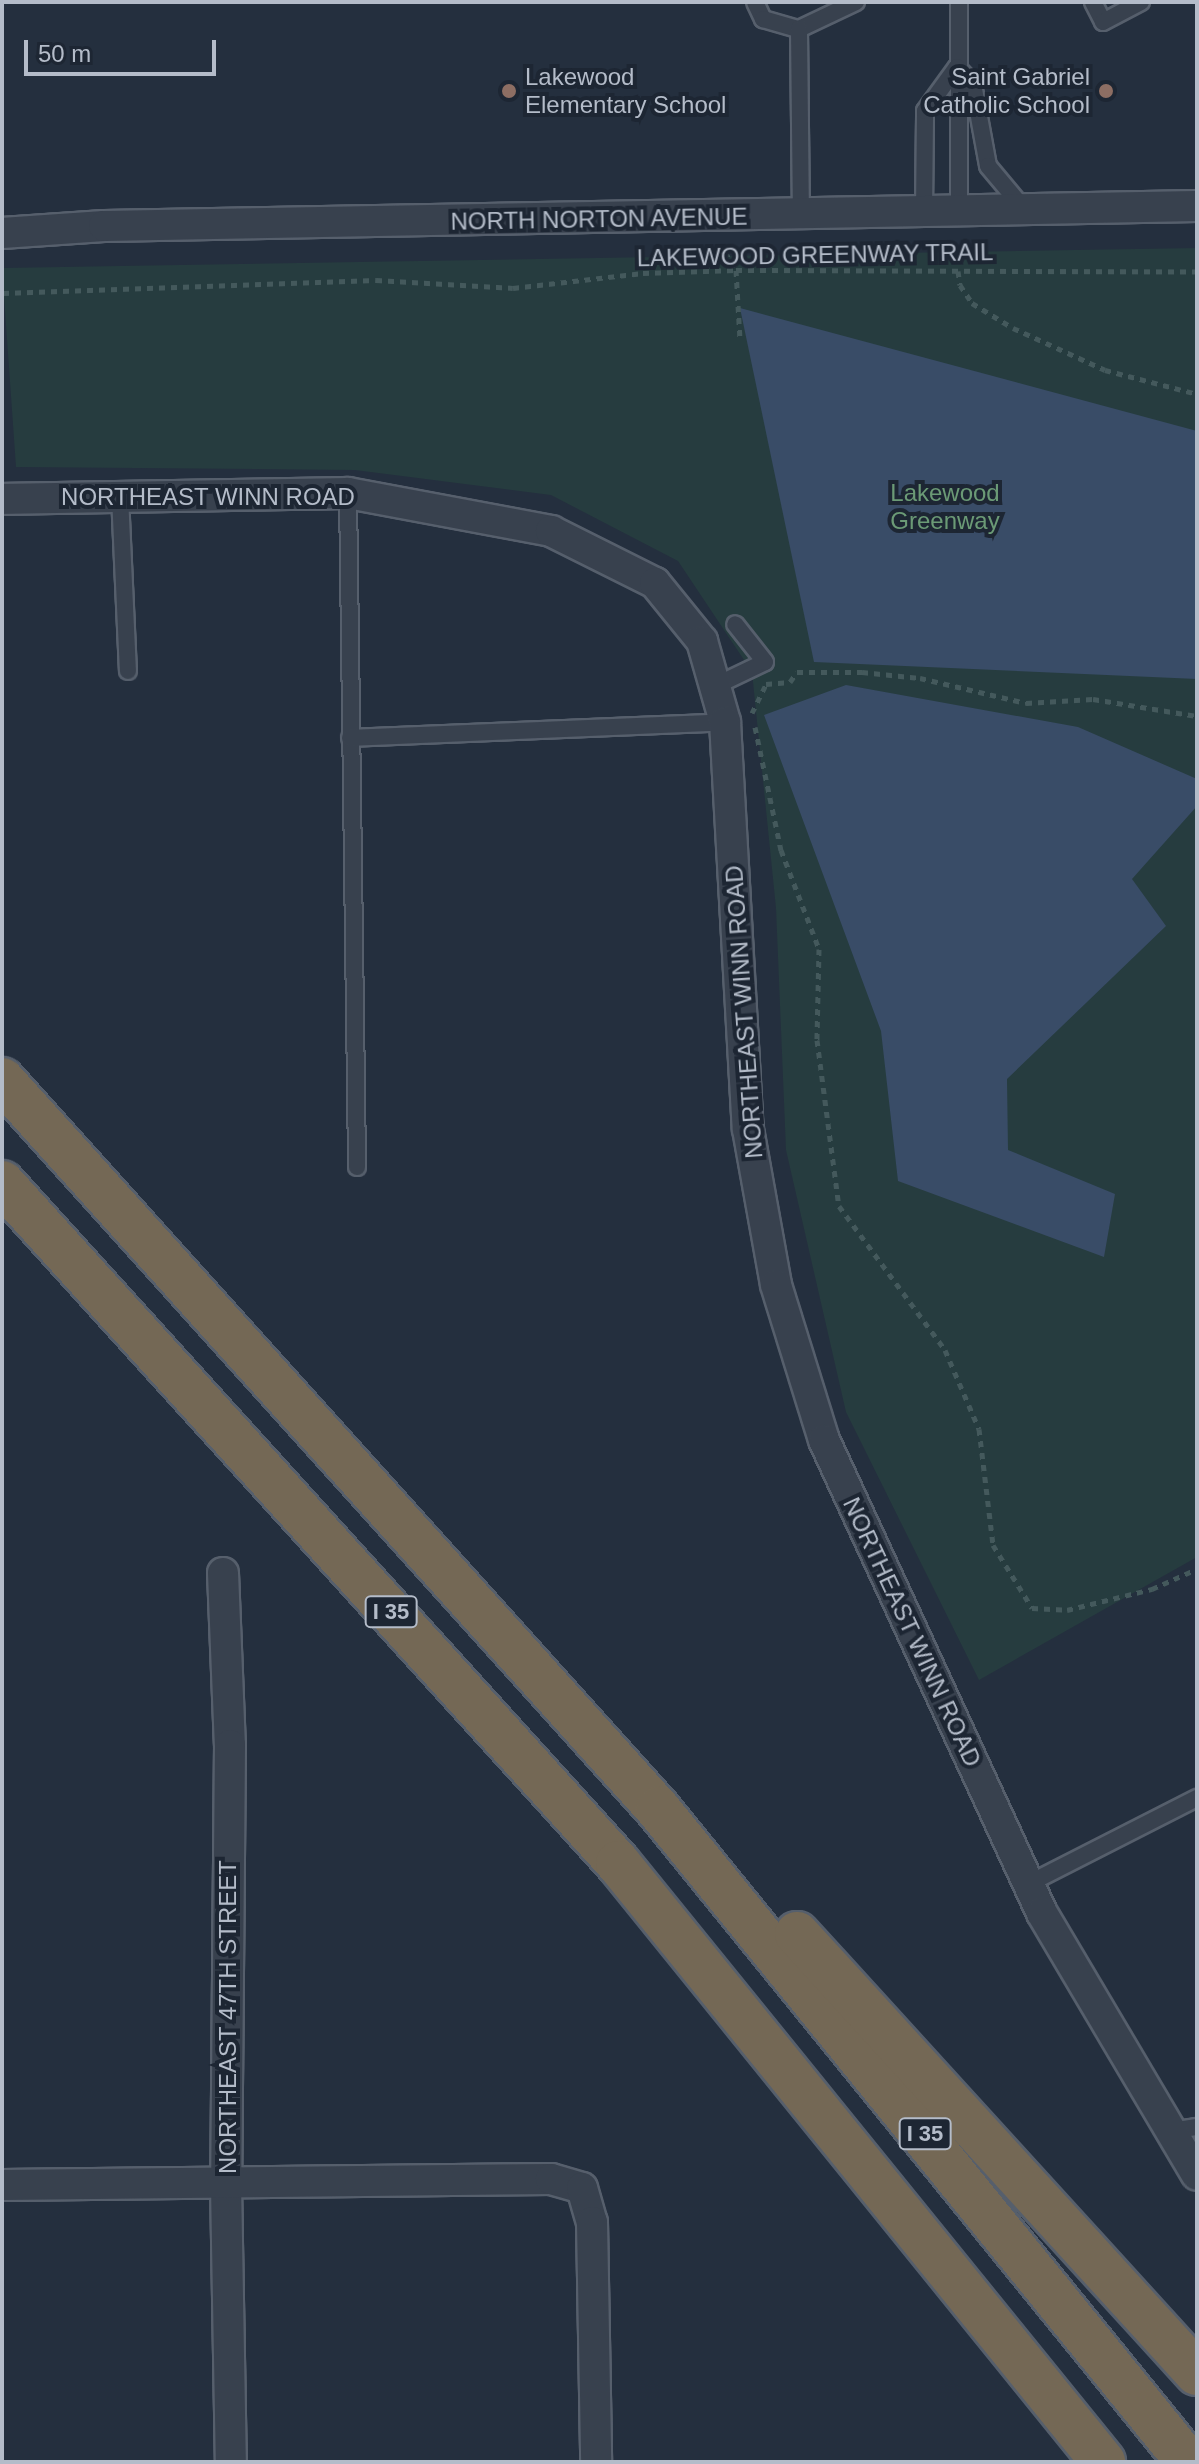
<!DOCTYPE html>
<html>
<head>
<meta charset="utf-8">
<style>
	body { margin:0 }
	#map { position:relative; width:1199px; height:2464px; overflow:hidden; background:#242f3e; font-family:Arial,sans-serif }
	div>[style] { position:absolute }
	.green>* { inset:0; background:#263c3f }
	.water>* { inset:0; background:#394c67 }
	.path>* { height:5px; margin-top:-2.5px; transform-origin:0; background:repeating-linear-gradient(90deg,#44595c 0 6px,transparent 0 12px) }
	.roads { filter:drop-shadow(2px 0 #565f6c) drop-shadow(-2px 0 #565f6c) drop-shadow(0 2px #565f6c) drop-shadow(0 -2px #565f6c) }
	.service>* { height:16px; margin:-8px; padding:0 8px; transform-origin:8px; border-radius:8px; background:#38414e }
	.minor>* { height:30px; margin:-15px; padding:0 15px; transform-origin:15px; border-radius:15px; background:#38414e }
	.motorway>* { height:44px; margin:-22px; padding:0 22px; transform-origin:22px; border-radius:22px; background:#746855 }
	.dots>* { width:22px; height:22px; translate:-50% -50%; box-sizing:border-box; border:4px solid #1d2633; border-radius:50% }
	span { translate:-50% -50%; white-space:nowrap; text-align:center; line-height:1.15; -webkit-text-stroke:8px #1d2633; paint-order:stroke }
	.shield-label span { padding:2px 6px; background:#1d2633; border:2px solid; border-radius:6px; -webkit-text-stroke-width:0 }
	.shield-label { font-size:22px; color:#b4bcc9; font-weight:700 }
	.poi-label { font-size:24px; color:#b4bcc9 }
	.left { translate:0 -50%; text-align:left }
	.right { translate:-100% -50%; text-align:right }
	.street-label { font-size:24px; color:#b4bcc9 }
	.park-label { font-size:24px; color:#6b9a76 }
	.frame { position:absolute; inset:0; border:4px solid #b4bcc9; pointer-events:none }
	.scale { position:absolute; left:24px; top:40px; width:192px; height:36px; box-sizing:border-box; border:4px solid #b4bcc9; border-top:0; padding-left:10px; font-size:24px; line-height:28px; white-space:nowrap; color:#b4bcc9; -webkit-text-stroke:6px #1d2633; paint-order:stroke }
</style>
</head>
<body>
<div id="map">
	<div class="green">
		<div style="clip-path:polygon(1197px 248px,1197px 1557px,979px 1680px,846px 1412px,786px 1150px,776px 908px,752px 672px,678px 561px,551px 495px,355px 470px,16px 467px,2px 268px)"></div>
	</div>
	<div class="water">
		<div style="clip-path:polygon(740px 308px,1197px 431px,1197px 679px,814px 662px)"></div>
		<div style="clip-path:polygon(846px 685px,1078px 727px,1197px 779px,1197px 806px,1132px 879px,1166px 926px,1007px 1079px,1008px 1150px,1115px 1194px,1104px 1257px,898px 1181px,881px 1031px,764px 715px)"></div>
	</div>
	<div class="path">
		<div style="left:725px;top:252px;width:21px;rotate:59deg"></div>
		<div style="left:736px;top:270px;width:69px;rotate:86.7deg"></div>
		<div style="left:958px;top:271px;width:14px;rotate:82deg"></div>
		<div style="left:960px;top:285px;width:22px;rotate:56deg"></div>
		<div style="left:972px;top:303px;width:48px;rotate:31.4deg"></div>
		<div style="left:1013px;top:328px;width:101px;rotate:24.5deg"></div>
		<div style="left:1105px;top:370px;width:95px;rotate:14.6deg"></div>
		<div style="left:3px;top:293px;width:373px;rotate:-2deg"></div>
		<div style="left:376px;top:280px;width:137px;rotate:3.3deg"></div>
		<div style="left:513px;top:288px;width:131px;rotate:-6.6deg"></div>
		<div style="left:643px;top:273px;width:93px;rotate:-1.8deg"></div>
		<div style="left:736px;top:270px;width:461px;rotate:0.2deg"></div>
		<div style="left:752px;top:713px;width:32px;rotate:-64deg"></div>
		<div style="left:766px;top:684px;width:24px;rotate:-5deg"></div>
		<div style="left:790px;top:682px;width:12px;rotate:-55deg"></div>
		<div style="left:797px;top:672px;width:65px"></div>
		<div style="left:862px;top:672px;width:58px;rotate:5.9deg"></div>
		<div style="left:920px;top:678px;width:109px;rotate:13.3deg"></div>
		<div style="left:1026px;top:703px;width:67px;rotate:-3.4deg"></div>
		<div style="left:1093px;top:699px;width:105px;rotate:9.3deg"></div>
		<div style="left:755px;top:727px;width:126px;rotate:78.1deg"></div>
		<div style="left:781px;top:850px;width:106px;rotate:69deg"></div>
		<div style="left:819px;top:949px;width:91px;rotate:91.3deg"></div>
		<div style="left:817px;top:1040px;width:167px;rotate:82.5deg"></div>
		<div style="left:839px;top:1206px;width:179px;rotate:53.6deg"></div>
		<div style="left:945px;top:1350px;width:86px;rotate:66.7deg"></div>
		<div style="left:979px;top:1429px;width:117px;rotate:83.1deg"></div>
		<div style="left:993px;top:1545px;width:74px;rotate:58.2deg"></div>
		<div style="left:1032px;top:1608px;width:35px;rotate:3deg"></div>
		<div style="left:1067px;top:1610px;width:88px;rotate:-13.9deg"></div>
		<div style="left:1152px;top:1589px;width:49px;rotate:-24deg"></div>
	</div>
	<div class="roads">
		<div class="service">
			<div style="left:755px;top:2px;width:19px;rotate:65deg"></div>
			<div style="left:763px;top:19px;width:37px;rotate:16deg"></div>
			<div style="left:799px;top:29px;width:63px;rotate:-25.3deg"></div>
			<div style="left:959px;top:2px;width:209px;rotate:90deg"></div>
			<div style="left:1093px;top:2px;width:22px;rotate:63deg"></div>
			<div style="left:1103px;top:22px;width:43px;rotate:-27.8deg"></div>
			<div style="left:799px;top:29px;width:185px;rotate:89.4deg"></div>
			<div style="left:957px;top:67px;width:23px;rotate:47deg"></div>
			<div style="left:973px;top:84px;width:83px;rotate:79.6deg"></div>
			<div style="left:988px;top:166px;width:56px;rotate:50.1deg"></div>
			<div style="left:924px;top:212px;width:101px;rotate:-89.4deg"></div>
			<div style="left:925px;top:111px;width:54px;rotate:-54deg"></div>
			<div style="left:348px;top:493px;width:674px;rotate:89.23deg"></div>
			<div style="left:120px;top:496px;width:175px;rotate:87.4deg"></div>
			<div style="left:715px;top:686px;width:55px;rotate:-25.6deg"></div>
			<div style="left:765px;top:662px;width:48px;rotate:-128.3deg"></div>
			<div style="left:350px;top:738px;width:375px;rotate:-2.4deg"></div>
			<div style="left:1028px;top:1884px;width:190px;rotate:-27deg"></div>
			<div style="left:1171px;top:2131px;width:26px;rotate:-9deg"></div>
		</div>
		<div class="minor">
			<div style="left:2px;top:233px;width:102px;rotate:-3.9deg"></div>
			<div style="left:104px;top:226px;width:1093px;rotate:-1.05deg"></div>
			<div style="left:2px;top:499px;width:346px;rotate:-1deg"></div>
			<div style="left:348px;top:493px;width:207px;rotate:10.6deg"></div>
			<div style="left:551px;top:531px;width:116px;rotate:26.6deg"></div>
			<div style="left:655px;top:583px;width:75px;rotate:51deg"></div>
			<div style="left:702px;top:641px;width:84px;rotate:74.1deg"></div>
			<div style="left:725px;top:722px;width:408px;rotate:86.8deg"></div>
			<div style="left:748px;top:1129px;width:158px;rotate:79.8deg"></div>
			<div style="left:776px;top:1285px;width:162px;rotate:72.8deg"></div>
			<div style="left:824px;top:1440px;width:521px;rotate:65.26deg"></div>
			<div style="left:1042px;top:1913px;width:304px;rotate:59.4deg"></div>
			<div style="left:223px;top:1573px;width:172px;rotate:87.7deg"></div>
			<div style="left:230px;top:1745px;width:439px;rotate:90.5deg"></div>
			<div style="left:226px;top:2184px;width:278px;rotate:89deg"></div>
			<div style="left:2px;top:2185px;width:549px;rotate:-0.63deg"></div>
			<div style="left:551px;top:2179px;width:32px;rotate:16deg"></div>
			<div style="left:582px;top:2188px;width:35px;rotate:74deg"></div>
			<div style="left:592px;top:2222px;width:240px;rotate:89deg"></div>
		</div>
		<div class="motorway">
			<div style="left:2px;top:1080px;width:981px;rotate:48.02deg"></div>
			<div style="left:658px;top:1809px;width:841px;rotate:50.94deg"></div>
			<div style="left:2px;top:1183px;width:918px;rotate:47.83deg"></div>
			<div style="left:618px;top:1863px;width:771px;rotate:51deg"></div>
			<div style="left:797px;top:1934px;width:594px;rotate:47.66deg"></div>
		</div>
	</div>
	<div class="dots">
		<div style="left:509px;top:91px;background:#8d6e63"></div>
		<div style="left:1106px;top:91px;background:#8d6e63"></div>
	</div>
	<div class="shield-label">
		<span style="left:391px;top:1612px">I 35</span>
		<span style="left:925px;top:2134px">I 35</span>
	</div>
	<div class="poi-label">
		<span class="left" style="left:525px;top:91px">Lakewood<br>Elementary School</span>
		<span class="right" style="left:1090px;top:91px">Saint Gabriel<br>Catholic School</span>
	</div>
	<div class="street-label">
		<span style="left:599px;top:219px;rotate:-1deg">NORTH NORTON AVENUE</span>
		<span style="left:815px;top:255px;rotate:-1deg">LAKEWOOD GREENWAY TRAIL</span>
		<span style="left:208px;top:497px">NORTHEAST WINN ROAD</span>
		<span style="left:744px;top:1012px;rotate:-94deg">NORTHEAST WINN ROAD</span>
		<span style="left:912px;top:1632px;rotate:65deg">NORTHEAST WINN ROAD</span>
		<span style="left:228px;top:2017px;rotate:-90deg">NORTHEAST 47TH STREET</span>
	</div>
	<div class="park-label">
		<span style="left:945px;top:507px">Lakewood<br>Greenway</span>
	</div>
	<div class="frame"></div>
	<div class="scale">50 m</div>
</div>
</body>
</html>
